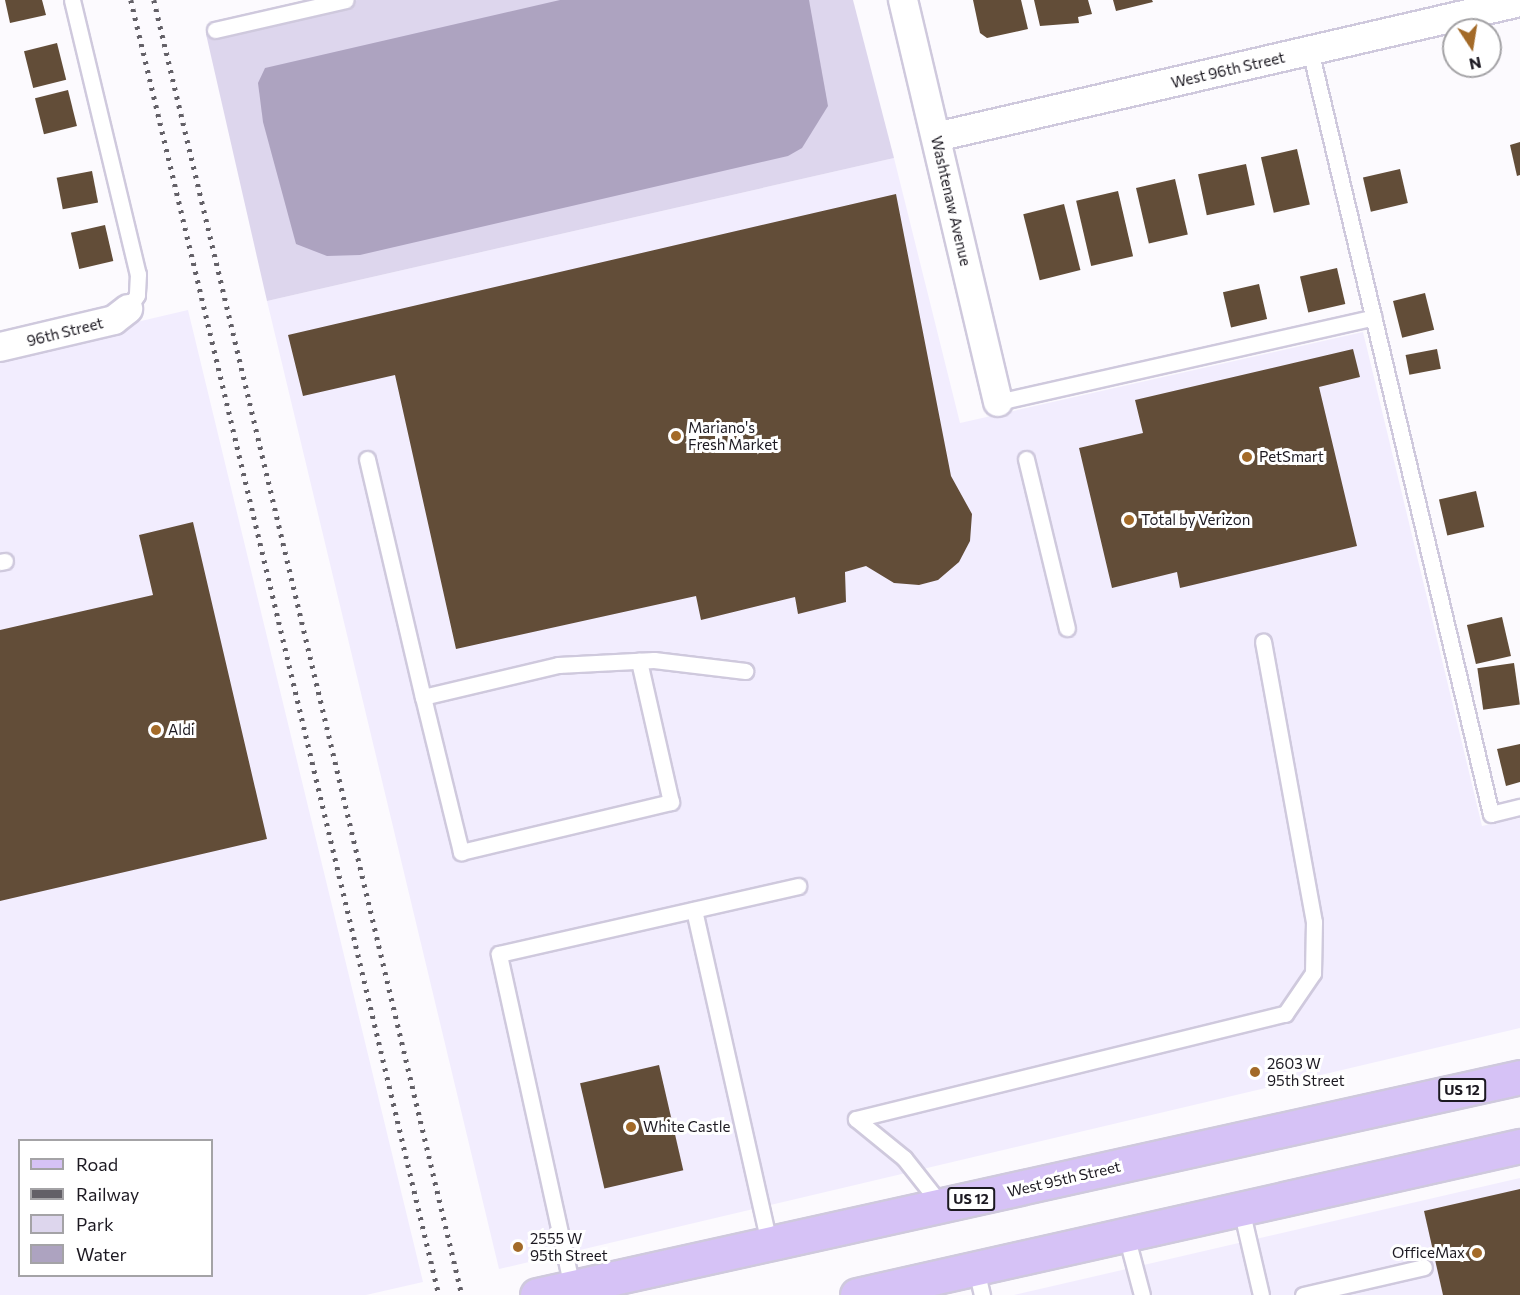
<!DOCTYPE html>
<html>
<head>
<meta charset="utf-8">
<style>
	body { margin:0 }
	#map { position:relative; width:1520px; height:1295px; overflow:hidden; background:#fcfafe; font-family:Commissioner,sans-serif }
	div>[style] { position:absolute }
	.built>* { inset:0; background:#f2edfe }
	.green>* { inset:0; background:#ddd6ed }
	.water>* { inset:0; background:#ada3c0 }
	.building>* { inset:0; background:#624d38; transform-origin:0 0 }
	.roads { filter:drop-shadow(2px 0 #cfc9dd) drop-shadow(-2px 0 #cfc9dd) drop-shadow(0 2px #cfc9dd) drop-shadow(0 -2px #cfc9dd) }
	.lane>* { height:15px; margin:-7.5px; padding:0 7.5px; transform-origin:7.5px; border-radius:7.5px; background:#fff }
	.street>* { height:28px; margin:-14px; padding:0 14px; transform-origin:14px; border-radius:14px; background:#fff }
	.primary>* { height:33px; margin:-16.5px; padding:0 16.5px; transform-origin:16.5px; border-radius:16.5px; background:#d6c2f6 }
	.rail>* { height:4.5px; margin-top:-2.25px; transform-origin:0; background:repeating-linear-gradient(90deg,#636067 0 3px,transparent 0 9px) }
	.dots>* { width:16px; height:16px; translate:-50% -50%; box-sizing:border-box; border:3px solid #fff; border-radius:50% }
	span { translate:-50% -50%; white-space:nowrap; text-align:center; line-height:1.15; -webkit-text-stroke:6px #fff; paint-order:stroke }
	.shield-label span { padding:2px 4px; background:#fff; border:2px solid; border-radius:4px; -webkit-text-stroke-width:0 }
	.shield-label { font-size:14px; color:#1c1921; font-weight:700 }
	.street-label { font-size:15px; color:#1c1921 }
	.poi-label { font-size:15px; color:#1c1921 }
	.left { translate:0 -50%; text-align:left }
	.right { translate:-100% -50%; text-align:right }
	.legend { position:absolute; left:18px; top:1139px; width:195px; height:138px; box-sizing:border-box; background:#fff; border:2px solid #a4a3a6; margin:0; padding:8px 10px; list-style:none; font-size:18px; color:#1c1921 }
	.legend li { display:flex; align-items:center; gap:12px; height:30px }
	.legend b { width:30px; border:2px solid #a4a3a6 }
	.north { position:absolute; left:1442px; top:18px; width:60px; height:60px; box-sizing:border-box; background:#fff; border:2px solid #a4a3a6; border-radius:50%; rotate:168deg; font-size:16px; font-weight:700; line-height:24px; text-align:center; color:#1c1921 }
	.north::after { content:''; display:block; margin:auto; width:21px; height:27px; background:#a36a28; clip-path:polygon(50% 0,100% 100%,50% 72%,0 100%) }
</style>
</head>
<body>
<div id="map">
	<div class="built">
		<div style="clip-path:polygon(894px 158px,960px 423px,1363px 332px,1482px 826px,1520px 818px,1520px 1028px,499px 1269px,267px 301px)"></div>
		<div style="clip-path:polygon(evenodd,188px 310px,423px 1282px,366px 1295px,0 1295px,0 354px,188px 310px,20px 1140px,212px 1140px,212px 1276px,20px 1276px,20px 1140px)"></div>
		<div style="clip-path:polygon(1520px 1178px,1520px 1295px,1014px 1295px)"></div>
	</div>
	<div class="green">
		<div style="clip-path:polygon(357px 0,853px 0,894px 158px,267px 301px,206px 34px)"></div>
	</div>
	<div class="water">
		<div style="clip-path:polygon(560px 0,809px 0,828px 106px,802px 148px,788px 156px,360px 255px,327px 256px,296px 244px,263px 122px,258px 83px,265px 68px)"></div>
	</div>
	<div class="building">
		<div style="clip-path:polygon(5px 0,42px 0,46px 15px,10px 23px)"></div>
		<div style="clip-path:polygon(973px 0,1021px 0,1028px 29px,987px 38px,980px 33px)"></div>
		<div style="clip-path:polygon(1034px 0,1088px 0,1092px 14px,1078px 17px,1079px 23px,1040px 26px)"></div>
		<div style="clip-path:polygon(1113px 0,1152px 0,1153px 2px,1116px 11px)"></div>
		<div style="left:57px;top:43px;width:38px;height:34px;rotate:76deg"></div>
		<div style="left:68px;top:90px;width:37px;height:34px;rotate:76deg"></div>
		<div style="clip-path:polygon(1520px 142px,1520px 175px,1517px 176px,1510px 145px)"></div>
		<div style="left:1297px;top:149px;width:57px;height:37px;rotate:77deg"></div>
		<div style="left:1246px;top:164px;width:42px;height:49px;rotate:78deg"></div>
		<div style="left:1400px;top:169px;width:35px;height:38px;rotate:77deg"></div>
		<div style="left:92px;top:171px;width:32px;height:36px;rotate:79deg"></div>
		<div style="left:1175px;top:179px;width:57px;height:40px;rotate:77deg"></div>
		<div style="left:1118px;top:191px;width:67px;height:43px;rotate:77deg"></div>
		<div style="clip-path:polygon(896px 194px,951px 476px,972px 514px,970px 541px,959px 562px,938px 580px,919px 585px,894px 583px,866px 566px,845px 572px,846px 602px,798px 614px,795px 597px,701px 620px,696px 596px,456px 649px,395px 375px,303px 396px,288px 335px)"></div>
		<div style="left:1064px;top:204px;width:68px;height:42px;rotate:76deg"></div>
		<div style="left:105px;top:225px;width:37px;height:35px;rotate:77deg"></div>
		<div style="left:1337px;top:268px;width:37px;height:38px;rotate:77deg"></div>
		<div style="left:1259px;top:284px;width:36px;height:37px;rotate:77deg"></div>
		<div style="left:1425px;top:293px;width:38px;height:33px;rotate:76deg"></div>
		<div style="clip-path:polygon(1353px 349px,1360px 377px,1319px 387px,1357px 546px,1180px 588px,1177px 572px,1112px 588px,1079px 448px,1143px 433px,1135px 400px)"></div>
		<div style="left:1437px;top:349px;width:20px;height:32px;rotate:79deg"></div>
		<div style="left:1476px;top:491px;width:37px;height:38px;rotate:77deg"></div>
		<div style="clip-path:polygon(193px 522px,267px 839px,0 901px,0 630px,153px 595px,139px 535px)"></div>
		<div style="left:1502px;top:617px;width:40px;height:36px;rotate:77deg"></div>
		<div style="left:1514px;top:663px;width:42px;height:37px;rotate:82deg"></div>
		<div style="clip-path:polygon(1520px 744px,1520px 782px,1506px 786px,1497px 749px)"></div>
		<div style="left:659px;top:1065px;width:108px;height:81px;rotate:77deg"></div>
		<div style="clip-path:polygon(1520px 1189px,1520px 1295px,1443px 1295px,1424px 1211px)"></div>
	</div>
	<div class="roads">
		<div class="lane">
			<div style="left:72px;top:0;width:282px;rotate:76.5deg"></div>
			<div style="left:138px;top:274px;width:21px;rotate:93deg"></div>
			<div style="left:137px;top:295px;width:17px;rotate:123deg"></div>
			<div style="left:215px;top:30px;width:134px;rotate:-12.9deg"></div>
			<div style="left:1310px;top:50px;width:785px;rotate:76.67deg"></div>
			<div style="left:1491px;top:814px;width:30px;rotate:-14deg"></div>
			<div style="left:998px;top:402px;width:385px;rotate:-12.7deg"></div>
			<div style="left:367px;top:459px;width:244px;rotate:76.8deg"></div>
			<div style="left:423px;top:697px;width:139px;rotate:-13.3deg"></div>
			<div style="left:558px;top:665px;width:96px;rotate:-3deg"></div>
			<div style="left:654px;top:660px;width:92px;rotate:6.9deg"></div>
			<div style="left:1026px;top:459px;width:174px;rotate:76.4deg"></div>
			<div style="left:0;top:562px;width:5px;rotate:-11deg"></div>
			<div style="left:423px;top:697px;width:160px;rotate:76.2deg"></div>
			<div style="left:461px;top:852px;width:216px;rotate:-13.4deg"></div>
			<div style="left:671px;top:802px;width:145px;rotate:-102.8deg"></div>
			<div style="left:694px;top:910px;width:342px;rotate:77.3deg"></div>
			<div style="left:856px;top:1119px;width:442px;rotate:-13.8deg"></div>
			<div style="left:1285px;top:1014px;width:50px;rotate:-55.7deg"></div>
			<div style="left:1313px;top:973px;width:51px;rotate:-88.9deg"></div>
			<div style="left:1314px;top:922px;width:285px;rotate:-100.3deg"></div>
			<div style="left:856px;top:1119px;width:62px;rotate:39.1deg"></div>
			<div style="left:904px;top:1158px;width:61px;rotate:51.6deg"></div>
			<div style="left:1241px;top:1209px;width:88px;rotate:76.9deg"></div>
			<div style="left:1126px;top:1235px;width:62px;rotate:75.1deg"></div>
			<div style="left:976px;top:1269px;width:27px;rotate:77deg"></div>
			<div style="left:572px;top:1287px;width:341px;rotate:-102.4deg"></div>
			<div style="left:499px;top:954px;width:307px;rotate:-12.8deg"></div>
			<div style="left:1303px;top:1295px;width:124px;rotate:-13deg"></div>
		</div>
		<div class="street">
			<div style="left:903px;top:0;width:413px;rotate:76.7deg"></div>
			<div style="left:936px;top:137px;width:599px;rotate:-13.02deg"></div>
			<div style="left:0;top:347px;width:117px;rotate:-13.3deg"></div>
			<div style="left:114px;top:320px;width:18px;rotate:-38deg"></div>
		</div>
		<div class="primary">
			<div style="left:537px;top:1295px;width:1007px;rotate:-12.5deg"></div>
			<div style="left:857px;top:1295px;width:680px;rotate:-12.67deg"></div>
		</div>
	</div>
	<div class="rail">
		<div style="left:131px;top:0;width:1331px;rotate:76.62deg"></div>
		<div style="left:154px;top:0;width:1331px;rotate:76.62deg"></div>
	</div>
	<div class="dots">
		<div style="left:676px;top:436px;background:#a36a28"></div>
		<div style="left:1247px;top:457px;background:#a36a28"></div>
		<div style="left:1129px;top:520px;background:#a36a28"></div>
		<div style="left:156px;top:730px;background:#a36a28"></div>
		<div style="left:1255px;top:1072px;background:#a36a28"></div>
		<div style="left:631px;top:1127px;background:#a36a28"></div>
		<div style="left:518px;top:1247px;background:#a36a28"></div>
		<div style="left:1477px;top:1253px;background:#a36a28"></div>
	</div>
	<div class="shield-label">
		<span style="left:1462px;top:1090px">US 12</span>
		<span style="left:971px;top:1199px">US 12</span>
	</div>
	<div class="street-label">
		<span style="left:1228px;top:70px;rotate:-13deg">West 96th Street</span>
		<span style="left:951px;top:201px;rotate:77deg">Washtenaw Avenue</span>
		<span style="left:65px;top:332px;rotate:-14deg">96th Street</span>
		<span style="left:1064px;top:1179px;rotate:-13deg">West 95th Street</span>
	</div>
	<div class="poi-label">
		<span class="left" style="left:688px;top:436px">Mariano's<br>Fresh Market</span>
		<span class="left" style="left:1259px;top:457px">PetSmart</span>
		<span class="left" style="left:1141px;top:520px">Total by Verizon</span>
		<span class="left" style="left:168px;top:730px">Aldi</span>
		<span class="left" style="left:1267px;top:1072px">2603 W<br>95th Street</span>
		<span class="left" style="left:643px;top:1127px">White Castle</span>
		<span class="left" style="left:530px;top:1247px">2555 W<br>95th Street</span>
		<span class="right" style="left:1465px;top:1253px">OfficeMax</span>
	</div>
	<ul class="legend">
	<li><b style="height:8px;background:#d6c2f6"></b>Road</li>
	<li><b style="height:8px;background:#636067"></b>Railway</li>
	<li><b style="height:16px;background:#ddd6ed"></b>Park</li>
	<li><b style="height:16px;background:#ada3c0"></b>Water</li>
	</ul>
	<div class="north">N</div>
</div>
</body>
</html>
